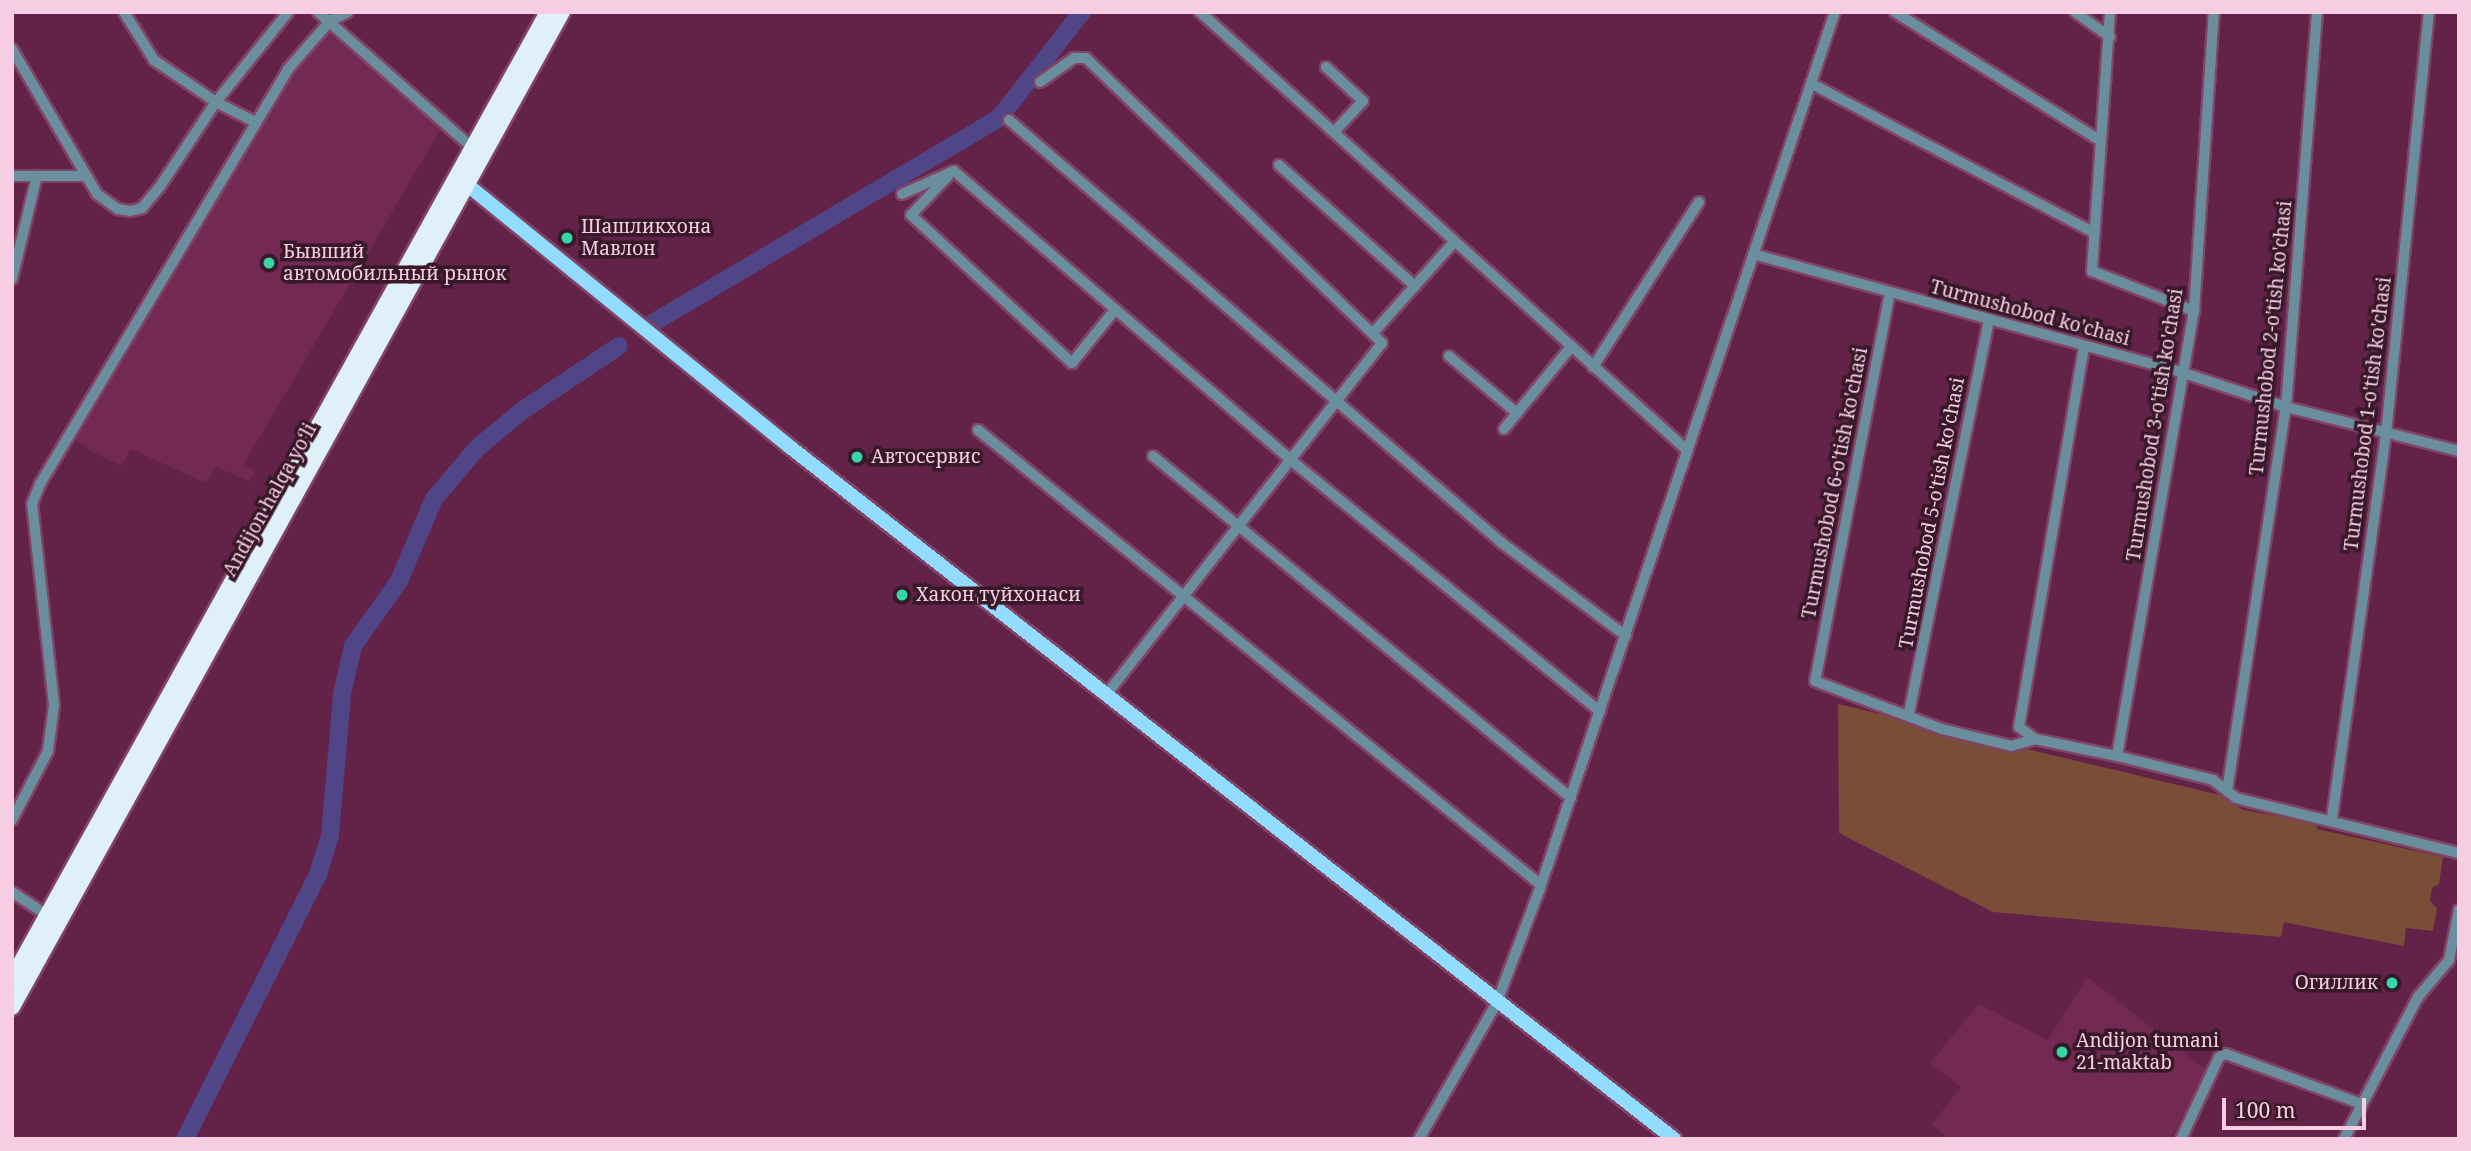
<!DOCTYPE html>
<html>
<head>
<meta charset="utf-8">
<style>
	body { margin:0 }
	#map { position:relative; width:2471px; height:1151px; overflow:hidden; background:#632247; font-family:"Noto Serif",serif }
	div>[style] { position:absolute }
	.built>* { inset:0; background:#722953 }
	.green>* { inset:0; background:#7a4d36 }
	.river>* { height:18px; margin:-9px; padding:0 9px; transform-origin:9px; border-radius:9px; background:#504687 }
	.roads { filter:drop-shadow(2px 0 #804466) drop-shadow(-2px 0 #804466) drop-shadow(0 2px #804466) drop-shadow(0 -2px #804466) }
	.minor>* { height:10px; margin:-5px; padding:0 5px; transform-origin:5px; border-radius:5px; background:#6a8e9e }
	.major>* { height:14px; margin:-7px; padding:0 7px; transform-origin:7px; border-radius:7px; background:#91dcff }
	.highway>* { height:16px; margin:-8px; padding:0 8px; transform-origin:8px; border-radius:8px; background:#e0f0f8 }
	.dots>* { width:19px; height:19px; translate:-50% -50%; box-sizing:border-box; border:4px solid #371929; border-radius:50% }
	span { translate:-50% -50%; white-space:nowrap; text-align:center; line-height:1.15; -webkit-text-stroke:7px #371929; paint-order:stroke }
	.poi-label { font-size:19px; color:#f6cde1 }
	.left { translate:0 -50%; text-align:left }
	.right { translate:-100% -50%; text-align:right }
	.street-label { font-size:19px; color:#f6cde1 }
	.frame { position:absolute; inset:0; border:14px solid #f6cde1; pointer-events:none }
	.scale { position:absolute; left:2222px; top:1098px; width:144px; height:32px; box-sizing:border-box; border:4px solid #f6cde1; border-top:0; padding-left:9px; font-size:21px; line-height:24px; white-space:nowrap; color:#f6cde1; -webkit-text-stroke:5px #371929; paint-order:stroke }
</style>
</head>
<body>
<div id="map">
	<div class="built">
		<div style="clip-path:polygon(328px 30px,441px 129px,244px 464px,255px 471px,250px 481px,216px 467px,206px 483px,131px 449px,122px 466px,96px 454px,72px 437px,281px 81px)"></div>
		<div style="clip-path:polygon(2087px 977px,2206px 1070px,2171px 1139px,1949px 1139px,1932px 1124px,1961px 1087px,1930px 1063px,1979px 1004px,2048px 1040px)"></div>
	</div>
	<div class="green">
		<div style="clip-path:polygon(1838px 704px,2220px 795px,2243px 810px,2316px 823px,2317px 829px,2443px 857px,2439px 884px,2432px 888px,2430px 901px,2437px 908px,2433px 931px,2406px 928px,2404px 946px,2284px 922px,2281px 937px,1993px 912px,1839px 833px)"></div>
	</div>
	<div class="river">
		<div style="left:651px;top:324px;width:404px;rotate:-30.6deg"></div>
		<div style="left:999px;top:118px;width:135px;rotate:-51.9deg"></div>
		<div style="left:185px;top:1139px;width:297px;rotate:-63.3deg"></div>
		<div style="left:318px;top:874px;width:41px;rotate:-72.9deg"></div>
		<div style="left:330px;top:835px;width:142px;rotate:-85.1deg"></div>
		<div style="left:342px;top:694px;width:49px;rotate:-77.1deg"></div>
		<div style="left:353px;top:646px;width:80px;rotate:-54.7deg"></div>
		<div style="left:399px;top:581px;width:89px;rotate:-66.9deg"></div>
		<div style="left:434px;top:499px;width:67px;rotate:-49.9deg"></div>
		<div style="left:477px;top:448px;width:60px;rotate:-39.6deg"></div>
		<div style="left:523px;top:410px;width:115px;rotate:-33.7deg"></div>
	</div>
	<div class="roads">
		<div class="minor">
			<div style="left:124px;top:12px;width:57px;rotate:58deg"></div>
			<div style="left:154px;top:60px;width:75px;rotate:34.1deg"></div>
			<div style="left:216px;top:102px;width:44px;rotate:27.1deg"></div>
			<div style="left:318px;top:12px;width:210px;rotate:41.3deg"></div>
			<div style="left:1200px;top:12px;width:656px;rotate:41.97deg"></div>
			<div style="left:1895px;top:12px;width:241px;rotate:32.1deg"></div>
			<div style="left:2075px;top:12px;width:43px;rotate:35.5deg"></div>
			<div style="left:2110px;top:12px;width:260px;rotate:94deg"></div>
			<div style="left:2092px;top:271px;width:110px;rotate:21.4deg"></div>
			<div style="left:12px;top:49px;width:168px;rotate:59.6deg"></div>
			<div style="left:97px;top:194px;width:26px;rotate:36deg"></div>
			<div style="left:118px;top:209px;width:12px;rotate:9deg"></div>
			<div style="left:130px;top:211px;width:12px;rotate:-14deg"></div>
			<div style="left:142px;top:208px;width:26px;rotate:-50deg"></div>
			<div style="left:159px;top:188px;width:103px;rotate:-56.5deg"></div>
			<div style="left:216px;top:102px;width:115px;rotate:-51.3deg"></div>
			<div style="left:1326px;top:67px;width:50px;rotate:42.6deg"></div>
			<div style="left:1363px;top:101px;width:42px;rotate:133.1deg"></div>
			<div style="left:1040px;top:82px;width:42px;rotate:-35.2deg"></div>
			<div style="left:1074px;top:58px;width:12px"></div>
			<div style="left:1086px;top:58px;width:411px;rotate:43.9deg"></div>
			<div style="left:1382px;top:343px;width:447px;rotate:128.1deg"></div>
			<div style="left:1812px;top:84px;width:318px;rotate:27.8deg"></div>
			<div style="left:1009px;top:120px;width:650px;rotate:40.63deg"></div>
			<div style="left:1502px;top:543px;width:155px;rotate:36.9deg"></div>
			<div style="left:1279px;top:165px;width:182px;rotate:41.7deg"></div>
			<div style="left:12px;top:176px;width:74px"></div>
			<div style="left:948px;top:176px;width:54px;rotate:133.5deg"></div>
			<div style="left:911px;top:215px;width:219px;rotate:42.6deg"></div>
			<div style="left:1072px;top:363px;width:67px;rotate:-51.1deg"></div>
			<div style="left:902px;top:194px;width:57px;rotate:-23.9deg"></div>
			<div style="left:954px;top:171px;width:445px;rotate:40.6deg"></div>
			<div style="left:1292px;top:461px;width:397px;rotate:39.1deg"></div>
			<div style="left:1753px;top:254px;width:447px;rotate:15.4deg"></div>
			<div style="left:2184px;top:373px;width:108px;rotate:18.4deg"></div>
			<div style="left:2286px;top:407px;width:179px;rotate:14.3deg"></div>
			<div style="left:12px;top:279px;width:106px;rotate:-76.4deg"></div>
			<div style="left:1890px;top:292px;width:396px;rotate:100.9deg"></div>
			<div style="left:1815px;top:681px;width:136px;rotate:20.7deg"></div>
			<div style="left:1942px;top:729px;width:71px;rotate:13.8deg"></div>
			<div style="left:2011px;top:746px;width:25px;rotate:-16deg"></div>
			<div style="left:2035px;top:739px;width:84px;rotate:11.7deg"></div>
			<div style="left:2117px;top:756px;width:99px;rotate:14deg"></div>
			<div style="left:2213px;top:780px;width:29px;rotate:38deg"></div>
			<div style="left:2236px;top:798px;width:230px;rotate:13.9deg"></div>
			<div style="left:1373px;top:333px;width:122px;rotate:-48.3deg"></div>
			<div style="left:1449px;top:356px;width:89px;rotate:40deg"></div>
			<div style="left:1593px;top:367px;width:196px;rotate:-57.3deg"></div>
			<div style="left:1504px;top:429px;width:104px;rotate:-50.8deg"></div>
			<div style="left:978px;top:430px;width:724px;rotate:38.94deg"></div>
			<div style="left:1153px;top:456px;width:540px;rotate:39.29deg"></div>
			<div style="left:1909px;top:713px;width:401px;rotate:-78.5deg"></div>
			<div style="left:2035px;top:739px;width:20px;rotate:-143deg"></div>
			<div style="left:2019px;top:727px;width:386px;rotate:-80.3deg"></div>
			<div style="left:2117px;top:756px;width:452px;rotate:-80.2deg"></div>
			<div style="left:2194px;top:311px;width:300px;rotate:-86.2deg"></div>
			<div style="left:2227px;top:791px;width:389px;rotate:-81.3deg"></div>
			<div style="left:2286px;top:407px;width:396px;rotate:-85.5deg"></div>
			<div style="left:2332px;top:818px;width:388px;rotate:-82deg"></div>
			<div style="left:2386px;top:434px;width:424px;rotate:-84.2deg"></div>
			<div style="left:12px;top:820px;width:78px;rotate:-62.4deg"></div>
			<div style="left:48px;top:751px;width:46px;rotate:-82.6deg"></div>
			<div style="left:54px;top:705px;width:202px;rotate:-96.2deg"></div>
			<div style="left:32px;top:504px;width:22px;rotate:-68deg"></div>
			<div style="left:40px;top:484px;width:483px;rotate:-59.1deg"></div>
			<div style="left:288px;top:69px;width:64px;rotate:-48.8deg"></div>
			<div style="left:330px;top:21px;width:20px;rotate:-27deg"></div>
			<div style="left:12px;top:892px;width:42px;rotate:33.3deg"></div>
			<div style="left:1419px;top:1139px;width:158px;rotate:-60.3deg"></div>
			<div style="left:1497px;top:1002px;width:122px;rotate:-69.3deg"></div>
			<div style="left:1540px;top:888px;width:924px;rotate:-71.39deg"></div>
			<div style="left:2181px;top:1139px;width:90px;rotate:-65.1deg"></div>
			<div style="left:2219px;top:1057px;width:8px;rotate:-23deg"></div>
			<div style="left:2226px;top:1054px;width:145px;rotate:20.2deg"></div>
			<div style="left:2344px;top:1139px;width:160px;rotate:-62.5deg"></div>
			<div style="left:2418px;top:997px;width:48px;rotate:-50deg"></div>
			<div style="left:2449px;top:960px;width:51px;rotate:-78.7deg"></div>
		</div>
		<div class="major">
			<div style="left:459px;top:178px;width:427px;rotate:39.1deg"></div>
			<div style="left:790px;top:447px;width:1123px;rotate:38.05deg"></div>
		</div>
		<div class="highway">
			<div style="left:12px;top:979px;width:1106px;rotate:-61deg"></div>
			<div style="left:12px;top:1007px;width:1137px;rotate:-61.07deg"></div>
		</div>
	</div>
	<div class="dots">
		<div style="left:567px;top:238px;background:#37d4a6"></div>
		<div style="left:269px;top:263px;background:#37d4a6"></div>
		<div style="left:857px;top:457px;background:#37d4a6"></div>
		<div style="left:902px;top:595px;background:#37d4a6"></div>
		<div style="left:2392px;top:983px;background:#37d4a6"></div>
		<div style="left:2062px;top:1052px;background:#37d4a6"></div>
	</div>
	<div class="poi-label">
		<span class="left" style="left:581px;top:238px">Шашликхона<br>Мавлон</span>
		<span class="left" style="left:283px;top:263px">Бывший<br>автомобильный рынок</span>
		<span class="left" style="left:871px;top:457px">Автосервис</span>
		<span class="left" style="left:916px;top:595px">Хакон туйхонаси</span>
		<span class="right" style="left:2378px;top:983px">Огиллик</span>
		<span class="left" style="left:2076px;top:1052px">Andijon tumani<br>21-maktab</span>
	</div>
	<div class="street-label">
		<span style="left:2030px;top:313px;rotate:15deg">Turmushobod ko'chasi</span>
		<span style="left:2271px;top:338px;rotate:-84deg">Turmushobod 2-o'tish ko'chasi</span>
		<span style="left:2368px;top:414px;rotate:-83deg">Turmushobod 1-o'tish ko'chasi</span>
		<span style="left:2155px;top:425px;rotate:-81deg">Turmushobod 3-o'tish ko'chasi</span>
		<span style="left:1835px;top:483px;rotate:-79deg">Turmushobod 6-o'tish ko'chasi</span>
		<span style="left:270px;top:500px;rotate:-61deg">Andijon halqa yo‘li</span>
		<span style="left:1932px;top:513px;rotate:-79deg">Turmushobod 5-o'tish ko'chasi</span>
	</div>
	<div class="frame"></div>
	<div class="scale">100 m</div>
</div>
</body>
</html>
